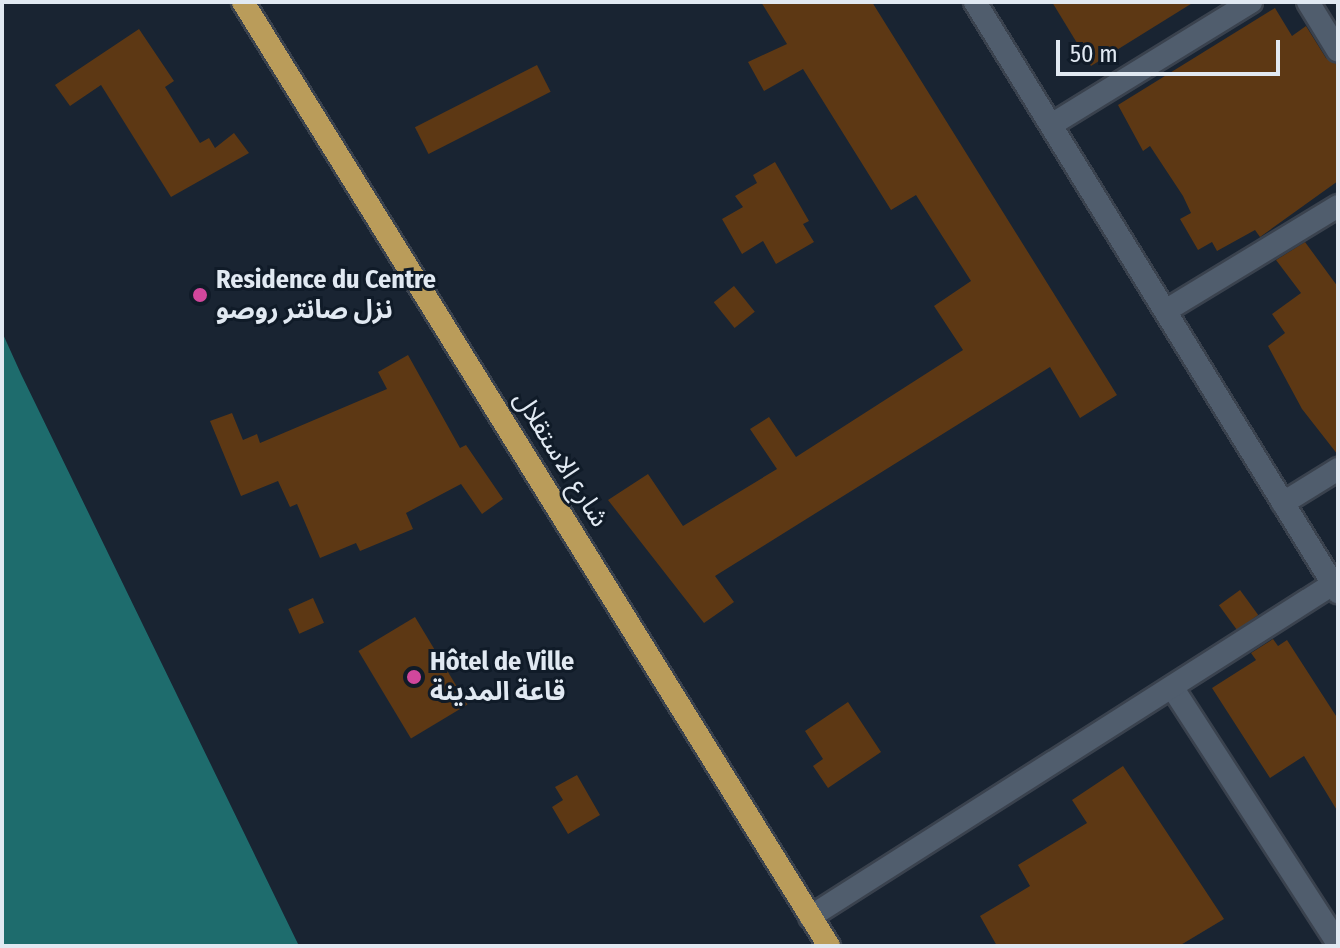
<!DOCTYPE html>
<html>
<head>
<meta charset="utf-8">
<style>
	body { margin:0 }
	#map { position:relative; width:1340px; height:948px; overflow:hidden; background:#192432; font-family:"Fira Sans Condensed","Noto Sans Arabic",sans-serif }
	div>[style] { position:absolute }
	.water>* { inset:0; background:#1e6c6d }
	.building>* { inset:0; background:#5d3814; transform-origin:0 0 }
	.roads { filter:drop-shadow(2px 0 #3a424e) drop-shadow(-2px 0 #3a424e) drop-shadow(0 2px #3a424e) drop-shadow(0 -2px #3a424e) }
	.minor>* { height:22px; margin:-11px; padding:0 11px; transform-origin:11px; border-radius:11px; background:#505d6d }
	.tertiary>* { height:22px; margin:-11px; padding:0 11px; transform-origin:11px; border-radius:11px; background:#505d6d }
	.trunk>* { height:22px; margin:-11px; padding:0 11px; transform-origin:11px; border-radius:11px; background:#ba9c5a }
	.dots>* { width:22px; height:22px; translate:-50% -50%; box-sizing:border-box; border:4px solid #101b28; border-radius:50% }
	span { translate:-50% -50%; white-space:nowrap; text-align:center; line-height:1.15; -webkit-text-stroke:6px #101b28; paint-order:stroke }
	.poi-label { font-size:26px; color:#e1e9f2; font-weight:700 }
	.left { translate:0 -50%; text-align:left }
	.street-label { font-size:26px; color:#e1e9f2 }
	.frame { position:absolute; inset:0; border:4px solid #e1e9f2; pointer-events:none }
	.scale { position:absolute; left:1056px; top:40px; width:224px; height:36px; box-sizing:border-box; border:4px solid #e1e9f2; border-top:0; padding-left:10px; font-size:24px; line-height:28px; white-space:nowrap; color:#e1e9f2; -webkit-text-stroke:6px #101b28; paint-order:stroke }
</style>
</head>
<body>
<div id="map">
	<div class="water">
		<div style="clip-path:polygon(2px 332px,21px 374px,299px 946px,2px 946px)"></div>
	</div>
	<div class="building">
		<div style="clip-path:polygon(761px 2px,872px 2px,1117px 395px,1080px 418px,1050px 367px,715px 576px,734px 602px,704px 623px,608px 500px,648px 474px,683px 526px,777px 469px,750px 429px,769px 417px,796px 457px,963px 350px,934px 306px,971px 281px,916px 195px,891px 210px,803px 69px,764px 91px,748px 62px,787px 44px)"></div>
		<div style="clip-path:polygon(1052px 2px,1194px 2px,1091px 66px)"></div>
		<div style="clip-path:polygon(1275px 8px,1292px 36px,1306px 26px,1326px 58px,1338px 65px,1338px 181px,1260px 237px,1255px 230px,1217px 251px,1212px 242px,1198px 250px,1180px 219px,1191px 213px,1183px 196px,1150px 146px,1143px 151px,1118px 105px)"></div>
		<div style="clip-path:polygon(139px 29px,174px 81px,165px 87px,200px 143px,209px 138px,215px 148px,234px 133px,249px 153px,171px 197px,101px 85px,70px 106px,55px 85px)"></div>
		<div style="left:537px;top:65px;width:30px;height:137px;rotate:63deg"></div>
		<div style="clip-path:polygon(775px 162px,809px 221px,803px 224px,814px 242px,776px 264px,763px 241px,742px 254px,722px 219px,743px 207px,735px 196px,757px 183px,753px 175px)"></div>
		<div style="clip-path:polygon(1305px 242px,1338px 287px,1338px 455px,1302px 409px,1268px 346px,1285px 333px,1272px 314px,1301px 293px,1276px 260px)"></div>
		<div style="left:734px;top:286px;width:33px;height:26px;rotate:51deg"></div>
		<div style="clip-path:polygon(408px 355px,460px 448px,466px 445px,503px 499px,482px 514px,461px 484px,406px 513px,413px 529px,360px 551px,356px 543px,320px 558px,297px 504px,290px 507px,278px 481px,241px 496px,210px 421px,232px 413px,243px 440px,257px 434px,260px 443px,387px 389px,378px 372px)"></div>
		<div style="left:1240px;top:590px;width:31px;height:26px;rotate:54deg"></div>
		<div style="left:313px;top:598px;width:27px;height:27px;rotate:66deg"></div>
		<div style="left:415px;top:617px;width:102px;height:66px;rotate:59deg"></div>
		<div style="clip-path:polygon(1273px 639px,1278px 646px,1287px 640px,1338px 719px,1338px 812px,1304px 756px,1270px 778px,1212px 688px,1256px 660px,1251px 653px)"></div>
		<div style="clip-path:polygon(848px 702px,881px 752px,828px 788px,813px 766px,823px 759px,805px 731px)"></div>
		<div style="clip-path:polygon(1123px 766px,1224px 919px,1179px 946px,997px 946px,980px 916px,1030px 886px,1018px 865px,1087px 823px,1072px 800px)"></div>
		<div style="clip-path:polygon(577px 775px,600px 815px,568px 834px,552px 807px,563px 800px,555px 787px)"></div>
	</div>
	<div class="roads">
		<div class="minor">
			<div style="left:1308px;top:2px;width:57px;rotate:58.5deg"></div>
			<div style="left:1051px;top:125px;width:235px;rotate:-31.6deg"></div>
			<div style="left:1167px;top:310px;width:200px;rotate:-31.3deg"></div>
			<div style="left:1283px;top:503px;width:65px;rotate:-31.7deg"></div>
			<div style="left:1172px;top:687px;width:306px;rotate:57.1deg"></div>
			<div style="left:810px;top:917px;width:620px;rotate:-32.49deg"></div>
		</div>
		<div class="tertiary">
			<div style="left:975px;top:2px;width:693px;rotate:58.4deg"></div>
		</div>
		<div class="trunk">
			<div style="left:243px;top:2px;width:1111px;rotate:58.17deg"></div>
		</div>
	</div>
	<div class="dots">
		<div style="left:200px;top:295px;background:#d1479c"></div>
		<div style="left:414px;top:677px;background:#d1479c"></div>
	</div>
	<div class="poi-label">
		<span class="left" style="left:216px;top:295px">Residence du Centre<br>نزل صانتر روصو</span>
		<span class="left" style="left:430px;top:677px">Hôtel de Ville<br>قاعة المدينة</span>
	</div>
	<div class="street-label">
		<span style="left:561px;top:459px;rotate:58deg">شارع الاستقلال</span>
	</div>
	<div class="frame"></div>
	<div class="scale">50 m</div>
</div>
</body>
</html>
